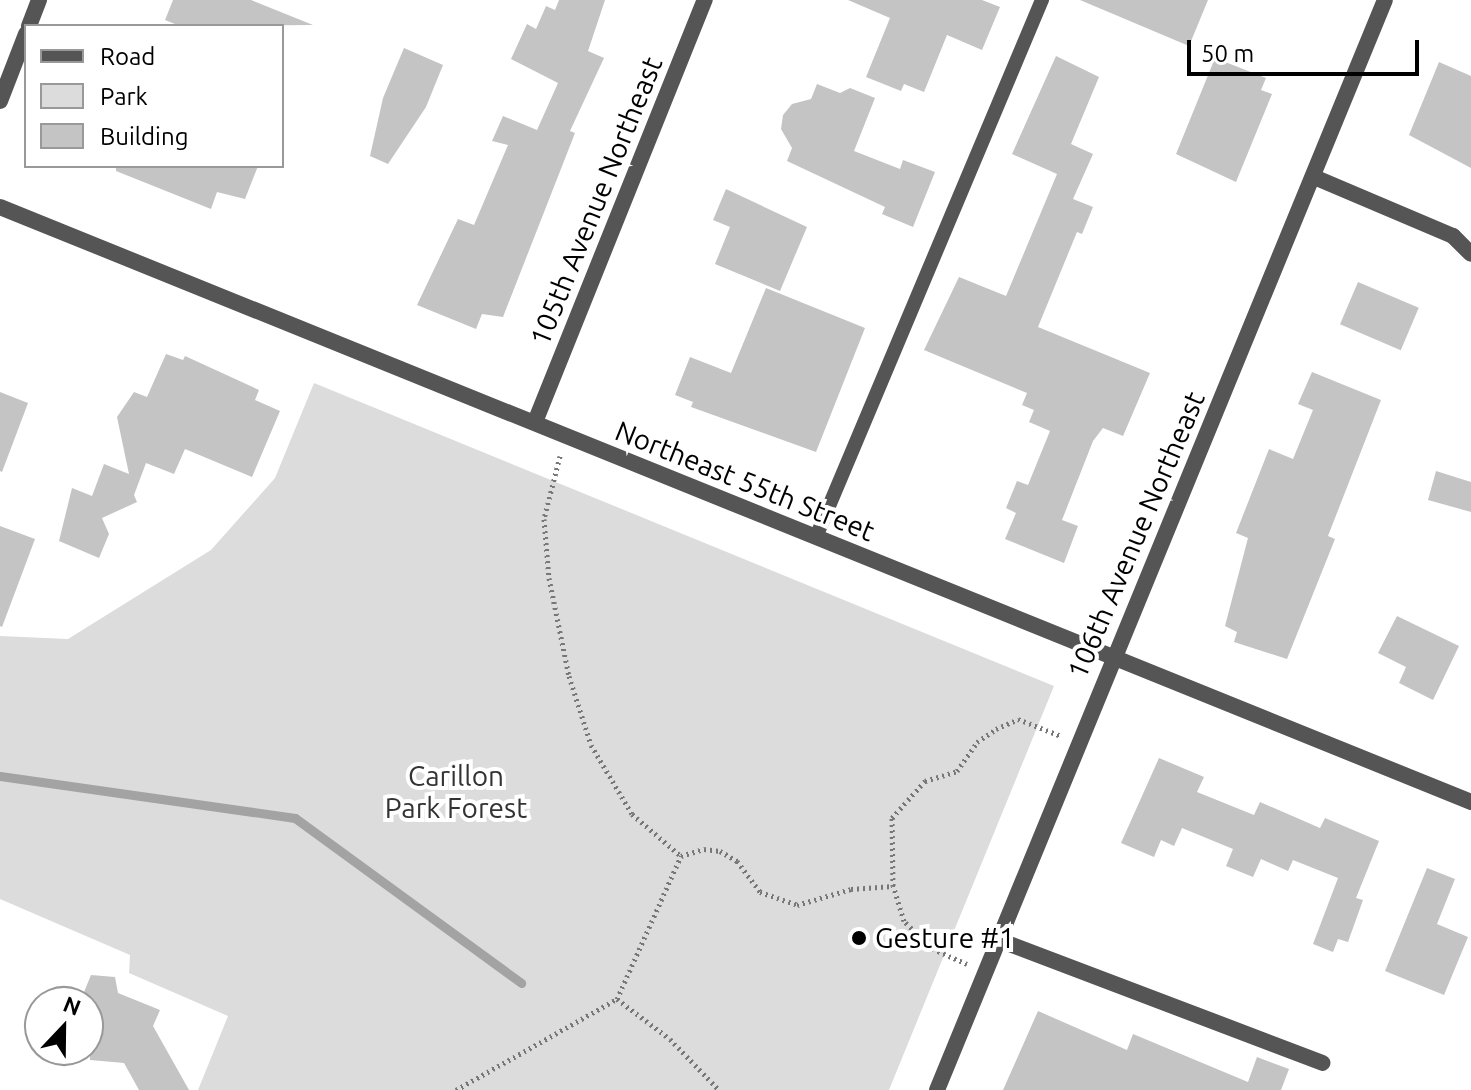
<!DOCTYPE html>
<html>
<head>
<meta charset="utf-8">
<style>
	body { margin:0 }
	#map { position:relative; width:1471px; height:1090px; overflow:hidden; background:#fff; font-family:Ubuntu,sans-serif }
	div>[style] { position:absolute }
	.green>* { inset:0; background:#dcdcdc }
	.stream>* { height:9px; margin:-4.5px; padding:0 4.5px; transform-origin:4.5px; border-radius:4.5px; background:#a3a3a3 }
	.building>* { inset:0; background:#c4c4c4; transform-origin:0 0 }
	.path>* { height:5px; margin-top:-2.5px; transform-origin:0; background:repeating-linear-gradient(90deg,#777 0 2px,transparent 0 6px) }
	.service>* { height:14px; margin:-7px; padding:0 7px; transform-origin:7px; border-radius:7px; background:#555 }
	.minor>* { height:16px; margin:-8px; padding:0 8px; transform-origin:8px; border-radius:8px; background:#555 }
	.dots>* { width:22px; height:22px; translate:-50% -50%; box-sizing:border-box; border:4px solid #fff; border-radius:50% }
	span { translate:-50% -50%; white-space:nowrap; text-align:center; line-height:1.15; -webkit-text-stroke:8px #fff; paint-order:stroke }
	.street-label { font-size:28px; color:#000 }
	.park-label { font-size:28px; color:#333 }
	.poi-label { font-size:28px; color:#000 }
	.left { translate:0 -50%; text-align:left }
	.legend { position:absolute; left:24px; top:24px; width:260px; height:144px; box-sizing:border-box; background:#fff; border:2px solid #999; margin:0; padding:10px 14px; list-style:none; font-size:24px; color:#000 }
	.legend li { display:flex; align-items:center; gap:16px; height:40px }
	.legend b { width:40px; border:2px solid #999 }
	.north { position:absolute; left:24px; top:986px; width:80px; height:80px; box-sizing:border-box; background:#fff; border:2px solid #999; border-radius:50%; rotate:22deg; font-size:22px; font-weight:700; line-height:32px; text-align:center; color:#000 }
	.north::after { content:''; display:block; margin:auto; width:28px; height:36px; background:#000; clip-path:polygon(50% 0,100% 100%,50% 72%,0 100%) }
	.scale { position:absolute; left:1187px; top:40px; width:232px; height:36px; box-sizing:border-box; border:4px solid #000; border-top:0; padding-left:10px; font-size:24px; line-height:28px; white-space:nowrap; color:#000; -webkit-text-stroke:6px #fff; paint-order:stroke }
</style>
</head>
<body>
<div id="map">
	<div class="green">
		<div style="clip-path:polygon(314px 383px,1054px 686px,889px 1090px,198px 1090px,228px 1016px,129px 973px,130px 955px,0 899px,0 636px,68px 639px,211px 550px,275px 478px)"></div>
	</div>
	<div class="stream">
		<div style="left:0;top:776px;width:298px;rotate:8.1deg"></div>
		<div style="left:295px;top:818px;width:280px;rotate:36.1deg"></div>
	</div>
	<div class="building">
		<div style="clip-path:polygon(173px 0,251px 0,313px 25px,180px 26px,165px 20px)"></div>
		<div style="clip-path:polygon(559px 0,605px 0,588px 51px,604px 58px,570px 131px,575px 133px,503px 317px,482px 314px,476px 329px,417px 305px,458px 219px,474px 225px,508px 145px,492px 141px,503px 116px,537px 130px,558px 83px,511px 59px,527px 24px,536px 29px,546px 6px,555px 10px)"></div>
		<div style="clip-path:polygon(848px 0,982px 0,1000px 7px,982px 50px,947px 35px,924px 92px,904px 84px,901px 91px,866px 77px,890px 18px)"></div>
		<div style="clip-path:polygon(1080px 0,1208px 0,1189px 46px)"></div>
		<div style="clip-path:polygon(404px 48px,443px 65px,426px 107px,388px 164px,370px 156px,383px 98px)"></div>
		<div style="clip-path:polygon(1056px 56px,1099px 77px,1071px 144px,1093px 154px,1073px 199px,1093px 207px,1082px 234px,1077px 232px,1038px 327px,1150px 373px,1123px 436px,1103px 428px,1093px 441px,1062px 520px,1078px 526px,1064px 563px,1005px 539px,1016px 513px,1006px 508px,1017px 481px,1028px 485px,1050px 431px,1029px 422px,1034px 410px,1022px 405px,1027px 393px,924px 350px,959px 277px,1006px 296px,1057px 174px,1012px 154px)"></div>
		<div style="clip-path:polygon(1215px 58px,1266px 78px,1261px 90px,1272px 94px,1236px 182px,1176px 154px)"></div>
		<div style="clip-path:polygon(1439px 62px,1471px 76px,1471px 168px,1409px 135px)"></div>
		<div style="clip-path:polygon(817px 84px,840px 93px,850px 88px,875px 98px,854px 151px,900px 169px,903px 160px,935px 172px,913px 227px,882px 214px,885px 207px,787px 161px,792px 148px,781px 129px,783px 115px,792px 104px,811px 99px)"></div>
		<div style="clip-path:polygon(116px 166px,258px 166px,245px 199px,217px 192px,211px 209px,116px 171px)"></div>
		<div style="clip-path:polygon(726px 189px,807px 227px,780px 291px,715px 264px,730px 227px,713px 220px)"></div>
		<div style="left:1358px;top:282px;width:66px;height:46px;rotate:23deg"></div>
		<div style="clip-path:polygon(766px 288px,865px 328px,816px 452px,691px 407px,693px 402px,675px 395px,690px 357px,731px 373px)"></div>
		<div style="clip-path:polygon(166px 354px,183px 360px,185px 356px,259px 390px,255px 400px,280px 411px,252px 477px,185px 449px,174px 474px,146px 463px,134px 495px,137px 502px,102px 518px,109px 534px,99px 558px,59px 541px,72px 488px,92px 496px,104px 464px,129px 474px,117px 417px,134px 392px,147px 397px)"></div>
		<div style="clip-path:polygon(1312px 372px,1381px 400px,1328px 536px,1335px 539px,1287px 659px,1234px 642px,1237px 632px,1225px 626px,1248px 538px,1236px 533px,1269px 449px,1293px 459px,1313px 410px,1298px 404px)"></div>
		<div style="clip-path:polygon(0 392px,28px 403px,2px 472px,0 471px)"></div>
		<div style="clip-path:polygon(1436px 471px,1471px 482px,1471px 512px,1428px 500px)"></div>
		<div style="clip-path:polygon(0 526px,35px 539px,2px 627px,0 626px)"></div>
		<div style="clip-path:polygon(1397px 616px,1459px 646px,1433px 700px,1399px 683px,1406px 667px,1378px 653px)"></div>
		<div style="clip-path:polygon(1159px 758px,1204px 777px,1197px 792px,1254px 815px,1260px 802px,1320px 828px,1325px 818px,1379px 841px,1356px 898px,1363px 900px,1348px 942px,1338px 939px,1333px 952px,1313px 944px,1338px 878px,1293px 860px,1288px 871px,1261px 859px,1253px 877px,1226px 866px,1233px 849px,1182px 828px,1174px 846px,1161px 840px,1154px 857px,1121px 843px)"></div>
		<div style="clip-path:polygon(1427px 868px,1455px 879px,1437px 924px,1468px 937px,1444px 995px,1385px 971px)"></div>
		<div style="clip-path:polygon(91px 975px,115px 977px,118px 993px,160px 1010px,153px 1026px,189px 1090px,139px 1090px,124px 1063px,90px 1060px,88px 1002px,80px 1002px)"></div>
		<div style="clip-path:polygon(1038px 1011px,1127px 1050px,1133px 1034px,1248px 1082px,1257px 1057px,1289px 1069px,1281px 1090px,1003px 1090px)"></div>
	</div>
	<div class="path">
		<div style="left:560px;top:456px;width:65px;rotate:104.3deg"></div>
		<div style="left:544px;top:519px;width:59px;rotate:85.2deg"></div>
		<div style="left:549px;top:578px;width:100px;rotate:78.5deg"></div>
		<div style="left:569px;top:676px;width:72px;rotate:72.3deg"></div>
		<div style="left:591px;top:745px;width:80px;rotate:59.3deg"></div>
		<div style="left:632px;top:814px;width:65px;rotate:40.6deg"></div>
		<div style="left:967px;top:964px;width:37px;rotate:-156deg"></div>
		<div style="left:933px;top:949px;width:40px;rotate:-136deg"></div>
		<div style="left:904px;top:921px;width:37px;rotate:-107deg"></div>
		<div style="left:893px;top:886px;width:68px;rotate:-90.8deg"></div>
		<div style="left:892px;top:818px;width:50px;rotate:-48.3deg"></div>
		<div style="left:925px;top:781px;width:34px;rotate:-17deg"></div>
		<div style="left:957px;top:771px;width:35px;rotate:-55deg"></div>
		<div style="left:977px;top:742px;width:23px;rotate:-34deg"></div>
		<div style="left:996px;top:729px;width:24px;rotate:-24deg"></div>
		<div style="left:1018px;top:719px;width:46px;rotate:21.6deg"></div>
		<div style="left:617px;top:999px;width:66px;rotate:37deg"></div>
		<div style="left:670px;top:1039px;width:71px;rotate:46.1deg"></div>
		<div style="left:456px;top:1090px;width:185px;rotate:-29.5deg"></div>
		<div style="left:617px;top:999px;width:157px;rotate:-65.9deg"></div>
		<div style="left:681px;top:856px;width:24px;rotate:-17deg"></div>
		<div style="left:704px;top:849px;width:16px;rotate:7deg"></div>
		<div style="left:720px;top:851px;width:20px;rotate:30deg"></div>
		<div style="left:737px;top:861px;width:39px;rotate:53deg"></div>
		<div style="left:760px;top:892px;width:39px;rotate:19deg"></div>
		<div style="left:797px;top:905px;width:56px;rotate:-16.5deg"></div>
		<div style="left:851px;top:889px;width:42px;rotate:-4.1deg"></div>
	</div>
	<div class="service">
		<div style="left:816px;top:537px;width:583px;rotate:-67.18deg"></div>
	</div>
	<div class="minor">
		<div style="left:29px;top:26px;width:28px;rotate:-69deg"></div>
		<div style="left:0;top:101px;width:72px;rotate:-68.8deg"></div>
		<div style="left:1314px;top:177px;width:151px;rotate:23deg"></div>
		<div style="left:1453px;top:236px;width:25px;rotate:45deg"></div>
		<div style="left:0;top:207px;width:1587px;rotate:22.02deg"></div>
		<div style="left:535px;top:422px;width:455px;rotate:-68.1deg"></div>
		<div style="left:999px;top:940px;width:346px;rotate:20.8deg"></div>
		<div style="left:937px;top:1090px;width:1178px;rotate:-67.66deg"></div>
	</div>
	<div class="dots">
		<div style="left:859px;top:938px;background:#000"></div>
	</div>
	<div class="street-label">
		<span style="left:596px;top:201px;rotate:-68deg">105th Avenue Northeast</span>
		<span style="left:745px;top:481px;rotate:22deg">Northeast 55th Street</span>
		<span style="left:1136px;top:535px;rotate:-67deg">106th Avenue Northeast</span>
	</div>
	<div class="park-label">
		<span style="left:456px;top:792px">Carillon<br>Park Forest</span>
	</div>
	<div class="poi-label">
		<span class="left" style="left:875px;top:938px">Gesture #1</span>
	</div>
	<ul class="legend">
	<li><b style="height:10px;background:#555"></b>Road</li>
	<li><b style="height:22px;background:#dcdcdc"></b>Park</li>
	<li><b style="height:22px;background:#c4c4c4"></b>Building</li>
	</ul>
	<div class="north">N</div>
	<div class="scale">50 m</div>
</div>
</body>
</html>
